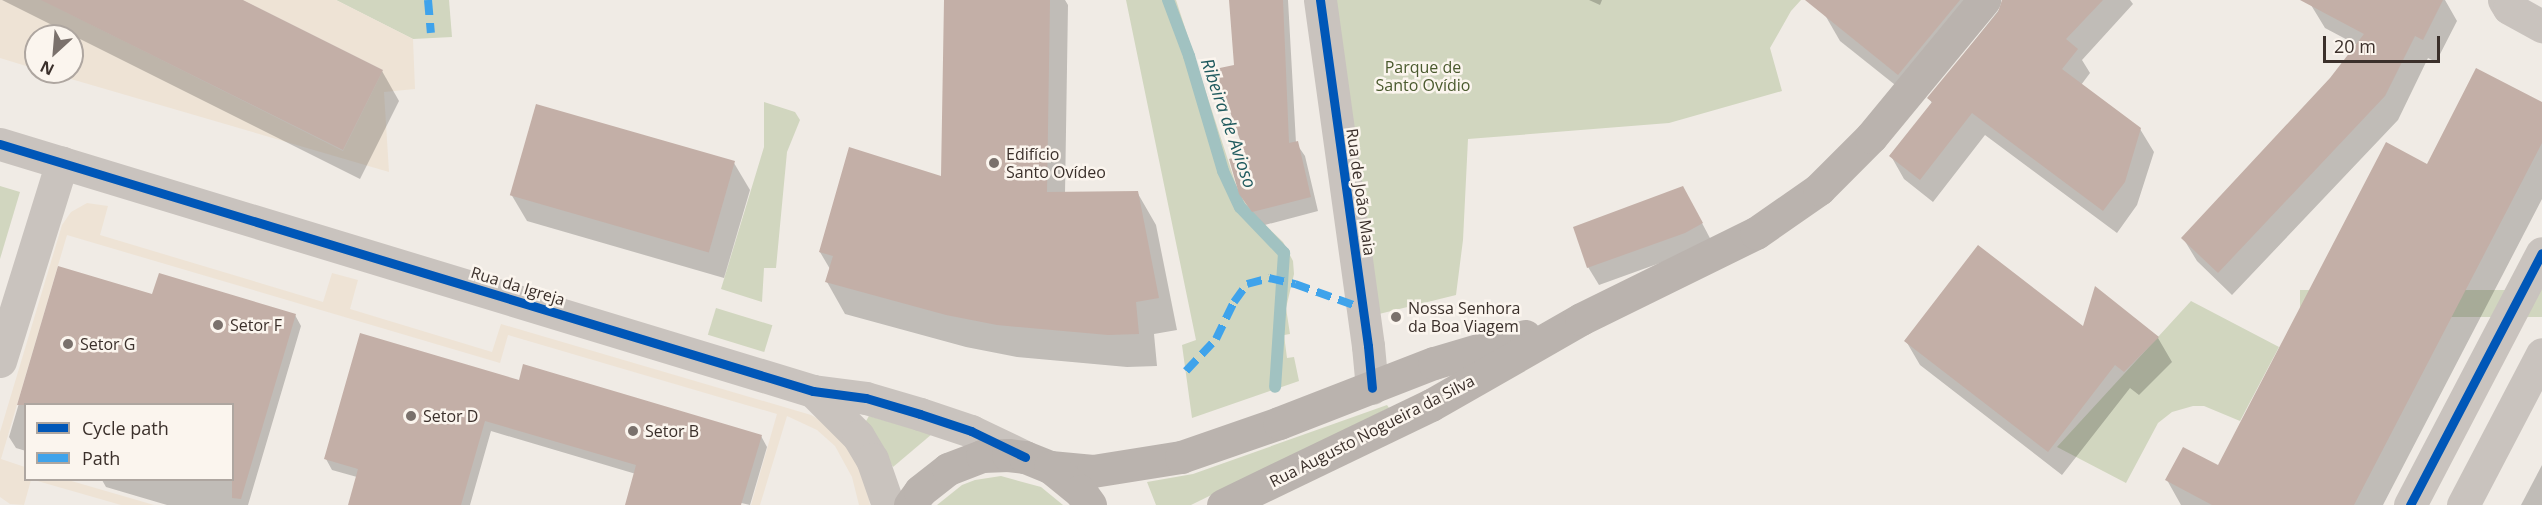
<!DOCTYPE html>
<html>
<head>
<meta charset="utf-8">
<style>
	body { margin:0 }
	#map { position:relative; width:2542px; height:505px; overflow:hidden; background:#f0ebe5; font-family:"Open Sans",sans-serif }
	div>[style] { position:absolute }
	.green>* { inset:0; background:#d1d6bf; transform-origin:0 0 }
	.plaza>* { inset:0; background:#eee3d5 }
	.shadow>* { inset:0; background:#0003 }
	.stream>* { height:12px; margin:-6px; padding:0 6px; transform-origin:6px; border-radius:6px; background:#a1c2c1 }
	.building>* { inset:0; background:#c3afa7; transform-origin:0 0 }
	.minor>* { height:33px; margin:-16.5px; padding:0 16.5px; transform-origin:16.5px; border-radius:16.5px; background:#c9c3be }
	.tertiary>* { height:33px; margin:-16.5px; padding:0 16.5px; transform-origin:16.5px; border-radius:16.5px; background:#c9c3be }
	.secondary>* { height:33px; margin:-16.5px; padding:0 16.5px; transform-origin:16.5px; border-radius:16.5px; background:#bab3ae }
	.quiet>* { height:8px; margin-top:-4px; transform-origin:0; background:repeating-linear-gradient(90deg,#3fa3eb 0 15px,transparent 0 23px) }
	.cycleway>* { height:9px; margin:-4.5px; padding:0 4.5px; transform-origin:4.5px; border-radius:4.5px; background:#0057b8 }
	.dots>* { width:16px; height:16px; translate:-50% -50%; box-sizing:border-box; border:3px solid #fbf5ee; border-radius:50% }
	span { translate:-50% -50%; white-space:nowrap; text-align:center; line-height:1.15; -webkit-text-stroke:5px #fbf5ee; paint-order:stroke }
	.park-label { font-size:16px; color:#4a5a2e }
	.poi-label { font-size:16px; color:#3b302b }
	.left { translate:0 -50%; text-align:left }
	.street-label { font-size:16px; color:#3b302b }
	.water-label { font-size:18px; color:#1f5a5e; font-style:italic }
	.legend { position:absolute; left:24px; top:403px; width:210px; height:78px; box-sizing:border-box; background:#fbf5ee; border:2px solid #aea6a0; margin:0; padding:8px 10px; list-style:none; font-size:18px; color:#3b302b }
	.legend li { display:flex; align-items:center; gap:12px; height:30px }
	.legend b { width:30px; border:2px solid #aea6a0 }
	.north { position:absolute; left:24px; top:24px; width:60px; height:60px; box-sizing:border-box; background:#fbf5ee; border:2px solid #aea6a0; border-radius:50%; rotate:206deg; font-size:16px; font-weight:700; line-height:24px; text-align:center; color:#3b302b }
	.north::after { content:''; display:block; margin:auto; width:21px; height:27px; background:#7a716c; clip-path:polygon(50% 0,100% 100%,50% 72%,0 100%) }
	.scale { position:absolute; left:2323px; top:36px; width:117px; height:27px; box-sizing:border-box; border:3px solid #3b302b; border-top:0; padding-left:8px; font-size:18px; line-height:21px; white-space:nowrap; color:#3b302b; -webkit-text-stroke:4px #fbf5ee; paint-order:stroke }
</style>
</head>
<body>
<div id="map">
	<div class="green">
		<div style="clip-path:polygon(336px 0,449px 0,452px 37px,413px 39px)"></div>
		<div style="clip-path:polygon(1126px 0,1176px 0,1239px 194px,1252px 212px,1283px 242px,1293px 261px,1294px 274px,1286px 308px,1290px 334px,1284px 335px,1287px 358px,1294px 357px,1299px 381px,1192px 418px,1182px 345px,1196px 340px)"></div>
		<div style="clip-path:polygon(1335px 0,1801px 0,1791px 11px,1770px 48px,1782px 91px,1669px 123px,1468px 139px,1463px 240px,1456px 295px,1375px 315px)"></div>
		<div style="clip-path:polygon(764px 102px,795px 112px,800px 120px,787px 152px,776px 268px,764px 268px,762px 302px,721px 289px,764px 147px)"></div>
		<div style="clip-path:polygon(0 186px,20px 192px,0 259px)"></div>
		<div style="left:2542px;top:290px;width:27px;height:242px;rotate:90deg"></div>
		<div style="clip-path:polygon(2191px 301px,2279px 347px,2240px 421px,2204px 406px,2193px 406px,2172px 412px,2158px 423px,2126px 483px,2057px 447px)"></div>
		<div style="left:716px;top:308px;width:59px;height:28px;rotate:17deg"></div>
		<div style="clip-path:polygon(1387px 405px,1389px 408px,1191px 505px,1156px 505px,1147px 482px,1193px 474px)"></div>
		<div style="clip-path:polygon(869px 416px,932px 434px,893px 467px,866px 421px)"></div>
		<div style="clip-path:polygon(1001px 476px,1041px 487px,1063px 505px,937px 505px,962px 485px,975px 480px)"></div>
	</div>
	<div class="plaza">
		<div style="clip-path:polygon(0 0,42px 0,343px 151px,383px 70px,243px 0,336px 0,413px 39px,415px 89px,384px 92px,389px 172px,47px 72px,72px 72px,72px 36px,36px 36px,36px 69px,0 58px)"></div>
		<div style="clip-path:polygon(87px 203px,108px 206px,100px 235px,323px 302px,332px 273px,358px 280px,350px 309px,492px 352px,501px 324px,811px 415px,829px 425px,847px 444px,867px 486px,870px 505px,859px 505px,852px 477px,835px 446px,817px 430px,787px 416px,760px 505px,751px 505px,777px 414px,508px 335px,500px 363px,67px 235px,1px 459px,25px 467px,26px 480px,31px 480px,24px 505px,10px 504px,0 497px,0 432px,62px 225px,71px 212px)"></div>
		<div style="clip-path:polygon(34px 480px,68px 480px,154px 505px,121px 505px)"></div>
	</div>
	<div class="shadow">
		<div style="clip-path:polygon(2px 0,240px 0,382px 71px,399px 101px,360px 179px)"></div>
		<div style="clip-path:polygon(945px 0,1065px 0,1068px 5px,1065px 194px,1137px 192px,1156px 225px,1177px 330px,1154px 334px,1157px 366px,1127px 367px,1017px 357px,966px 347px,845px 314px,827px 282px,830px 269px,820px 252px,943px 178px)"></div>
		<div style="clip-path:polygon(1230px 0,1288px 0,1296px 143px,1305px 156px,1318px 211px,1261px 226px,1240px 194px,1247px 155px)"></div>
		<div style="clip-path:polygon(1589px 0,1602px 0,1600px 5px)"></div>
		<div style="clip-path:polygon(1837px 0,1981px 0,1914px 100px,1840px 41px,1825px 15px)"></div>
		<div style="clip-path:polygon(2018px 0,2130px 0,2133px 4px,2082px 60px,2090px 73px,2081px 85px,2140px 129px,2154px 152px,2137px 205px,2117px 233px,1985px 135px,1933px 202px,1904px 179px,1891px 156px,1932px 103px,1929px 98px,2002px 6px)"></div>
		<div style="clip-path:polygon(2314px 0,2445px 0,2457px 21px,2436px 62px,2428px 58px,2398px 120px,2232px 295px,2197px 261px,2183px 238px,2331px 79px,2357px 45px,2325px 28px,2311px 5px)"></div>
		<div style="clip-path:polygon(2542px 104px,2542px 199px,2383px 505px,2181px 505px,2167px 480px,2218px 467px,2427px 166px)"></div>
		<div style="clip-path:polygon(734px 163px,750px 190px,724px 278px,527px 221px,511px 194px)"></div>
		<div style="clip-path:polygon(1693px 206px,1712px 242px,1696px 250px,1599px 285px,1588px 267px)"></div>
		<div style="clip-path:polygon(59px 268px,153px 296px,295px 315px,301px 326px,248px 505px,167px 505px,106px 487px,102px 480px,232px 480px,232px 404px,26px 404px,26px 451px,16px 448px,9px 437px)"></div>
		<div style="clip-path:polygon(2083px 328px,2158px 338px,2172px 362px,2139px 395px,2130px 388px,2062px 475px,1920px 365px,1906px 341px)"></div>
		<div style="clip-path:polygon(520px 381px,761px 436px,767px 447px,750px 505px,720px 498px,718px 505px,626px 505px,636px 474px,491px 431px,470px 505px,349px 505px,357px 477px,332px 470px,326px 459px)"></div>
		<div style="clip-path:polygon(2542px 465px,2542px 505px,2521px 505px)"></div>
	</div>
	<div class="stream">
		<div style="left:1168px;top:0;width:60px;rotate:69.4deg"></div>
		<div style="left:1189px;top:56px;width:120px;rotate:73.5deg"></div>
		<div style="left:1223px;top:171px;width:40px;rotate:65deg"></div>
		<div style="left:1240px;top:207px;width:64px;rotate:46.3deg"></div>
		<div style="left:1284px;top:253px;width:134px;rotate:93.8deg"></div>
	</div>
	<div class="building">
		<div style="clip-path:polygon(41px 0,243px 0,383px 70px,343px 150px)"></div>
		<div style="clip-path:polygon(944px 0,1050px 0,1047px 192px,1138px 191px,1159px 298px,1136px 302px,1139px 334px,1108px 335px,997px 325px,946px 315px,825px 282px,833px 256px,819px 252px,849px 147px,941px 176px)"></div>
		<div style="clip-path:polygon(1229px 0,1283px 0,1289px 143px,1298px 141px,1311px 197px,1252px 212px,1239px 194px,1229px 159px,1245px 154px,1215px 69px,1234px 65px)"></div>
		<div style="clip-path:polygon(1805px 0,1960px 0,1898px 75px)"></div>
		<div style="clip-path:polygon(2002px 0,2103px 0,2066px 39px,2078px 49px,2062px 69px,2141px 128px,2125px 182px,2103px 211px,1972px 113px,1920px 180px,1889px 156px,1932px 102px,1927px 98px,1998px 12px)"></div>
		<div style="clip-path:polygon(2300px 0,2443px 0,2423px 40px,2415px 36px,2385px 96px,2218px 273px,2181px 238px,2330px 78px,2364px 34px)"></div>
		<div style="clip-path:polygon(2476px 68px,2542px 102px,2542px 143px,2354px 505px,2212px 505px,2165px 480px,2183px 447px,2218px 465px,2386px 142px,2427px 164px)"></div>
		<div style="left:536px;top:104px;width:207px;height:95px;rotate:16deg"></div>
		<div style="clip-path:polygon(1683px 186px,1703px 223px,1685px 233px,1587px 268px,1573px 227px)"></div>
		<div style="clip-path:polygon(1978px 245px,2083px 326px,2095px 286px,2159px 337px,2124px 372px,2115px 365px,2048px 452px,1904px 341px)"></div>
		<div style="clip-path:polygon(58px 266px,152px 294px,159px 273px,296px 314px,241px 499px,232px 498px,232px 405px,17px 405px)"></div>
		<div style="clip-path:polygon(360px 333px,519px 380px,523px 364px,762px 435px,741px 505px,625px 505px,636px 465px,485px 421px,461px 505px,348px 505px,358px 469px,324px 459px)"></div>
	</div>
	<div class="minor">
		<div style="left:1320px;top:0;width:349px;rotate:82.1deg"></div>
		<div style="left:1368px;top:346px;width:42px;rotate:84.6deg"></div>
		<div style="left:2504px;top:0;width:9px;rotate:58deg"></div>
		<div style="left:2509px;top:8px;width:38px;rotate:29deg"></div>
		<div style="left:0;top:144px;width:850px;rotate:16.9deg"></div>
		<div style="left:813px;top:391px;width:53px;rotate:7.5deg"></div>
		<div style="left:866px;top:398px;width:56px;rotate:16.5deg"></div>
		<div style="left:920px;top:414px;width:54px;rotate:18.4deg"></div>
		<div style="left:971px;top:431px;width:60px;rotate:25.7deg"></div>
		<div style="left:0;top:361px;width:208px;rotate:-72.7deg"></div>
		<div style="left:813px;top:391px;width:64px;rotate:45deg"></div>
		<div style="left:858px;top:436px;width:27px;rotate:59deg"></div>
		<div style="left:872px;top:459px;width:49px;rotate:70.8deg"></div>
	</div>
	<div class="tertiary">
		<div style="left:2410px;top:505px;width:284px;rotate:-62.4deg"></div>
		<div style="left:2463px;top:505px;width:170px;rotate:-62.4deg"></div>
	</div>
	<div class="secondary">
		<div style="left:1050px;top:467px;width:43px;rotate:5.3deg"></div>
		<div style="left:1093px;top:471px;width:89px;rotate:-9deg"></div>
		<div style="left:1181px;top:457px;width:104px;rotate:-19.1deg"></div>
		<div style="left:1279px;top:423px;width:166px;rotate:-21.2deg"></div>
		<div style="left:1434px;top:363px;width:95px;rotate:-16.5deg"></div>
		<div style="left:910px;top:505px;width:17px;rotate:-54deg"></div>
		<div style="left:920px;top:491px;width:36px;rotate:-38deg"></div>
		<div style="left:948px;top:469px;width:36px;rotate:-21deg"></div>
		<div style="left:982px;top:456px;width:26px;rotate:-2deg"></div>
		<div style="left:1008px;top:455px;width:17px;rotate:7deg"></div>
		<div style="left:1025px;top:457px;width:27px;rotate:22deg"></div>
		<div style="left:1050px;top:467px;width:38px;rotate:39deg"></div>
		<div style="left:1080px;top:491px;width:17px;rotate:54deg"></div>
		<div style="left:1223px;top:505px;width:231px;rotate:-25.7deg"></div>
		<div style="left:1431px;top:405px;width:173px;rotate:-29.8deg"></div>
		<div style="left:1581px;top:319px;width:195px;rotate:-26.2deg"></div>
		<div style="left:1756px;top:233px;width:77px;rotate:-34.9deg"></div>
		<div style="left:1819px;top:189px;width:74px;rotate:-45deg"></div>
		<div style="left:1871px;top:137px;width:178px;rotate:-50.5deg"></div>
	</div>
	<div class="quiet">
		<div style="left:428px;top:0;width:33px;rotate:85deg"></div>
		<div style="left:1186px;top:371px;width:44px;rotate:-46.8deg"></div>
		<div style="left:1216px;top:339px;width:41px;rotate:-64.1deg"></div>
		<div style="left:1234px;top:302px;width:22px;rotate:-54deg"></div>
		<div style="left:1247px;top:284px;width:23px;rotate:-15deg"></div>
		<div style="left:1269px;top:278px;width:27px;rotate:13deg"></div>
		<div style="left:1295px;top:284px;width:71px;rotate:19.7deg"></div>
	</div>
	<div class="cycleway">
		<div style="left:1320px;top:0;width:349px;rotate:82.1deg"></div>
		<div style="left:1368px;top:346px;width:42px;rotate:84.6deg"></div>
		<div style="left:0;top:144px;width:850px;rotate:16.9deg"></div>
		<div style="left:813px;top:391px;width:53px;rotate:7.5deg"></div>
		<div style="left:866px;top:398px;width:56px;rotate:16.5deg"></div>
		<div style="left:920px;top:414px;width:54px;rotate:18.4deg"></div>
		<div style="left:971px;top:431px;width:60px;rotate:25.7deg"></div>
		<div style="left:2410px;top:505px;width:284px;rotate:-62.4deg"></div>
	</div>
	<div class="dots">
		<div style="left:994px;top:163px;background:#7a716c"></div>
		<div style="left:1396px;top:317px;background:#7a716c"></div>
		<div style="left:218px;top:325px;background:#7a716c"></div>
		<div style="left:68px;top:344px;background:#7a716c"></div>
		<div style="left:411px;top:416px;background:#7a716c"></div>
		<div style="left:633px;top:431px;background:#7a716c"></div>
	</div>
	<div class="park-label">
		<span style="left:1423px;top:76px">Parque de<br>Santo Ovídio</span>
	</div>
	<div class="poi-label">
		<span class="left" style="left:1006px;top:163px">Edifício<br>Santo Ovídeo</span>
		<span class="left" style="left:1408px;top:317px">Nossa Senhora<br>da Boa Viagem</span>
		<span class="left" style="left:230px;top:325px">Setor F</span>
		<span class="left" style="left:80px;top:344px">Setor G</span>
		<span class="left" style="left:423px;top:416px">Setor D</span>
		<span class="left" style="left:645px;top:431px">Setor B</span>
	</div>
	<div class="street-label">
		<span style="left:1361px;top:192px;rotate:82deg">Rua de João Maia</span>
		<span style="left:518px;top:286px;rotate:17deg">Rua da Igreja</span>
		<span style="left:1372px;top:431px;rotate:-27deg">Rua Augusto Nogueira da Silva</span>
	</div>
	<div class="water-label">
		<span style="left:1229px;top:123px;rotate:71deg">Ribeira de Avioso</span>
	</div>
	<ul class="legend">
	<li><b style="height:8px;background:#0057b8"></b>Cycle path</li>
	<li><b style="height:8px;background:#3fa3eb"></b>Path</li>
	</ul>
	<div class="north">N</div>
	<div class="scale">20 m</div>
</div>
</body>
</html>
